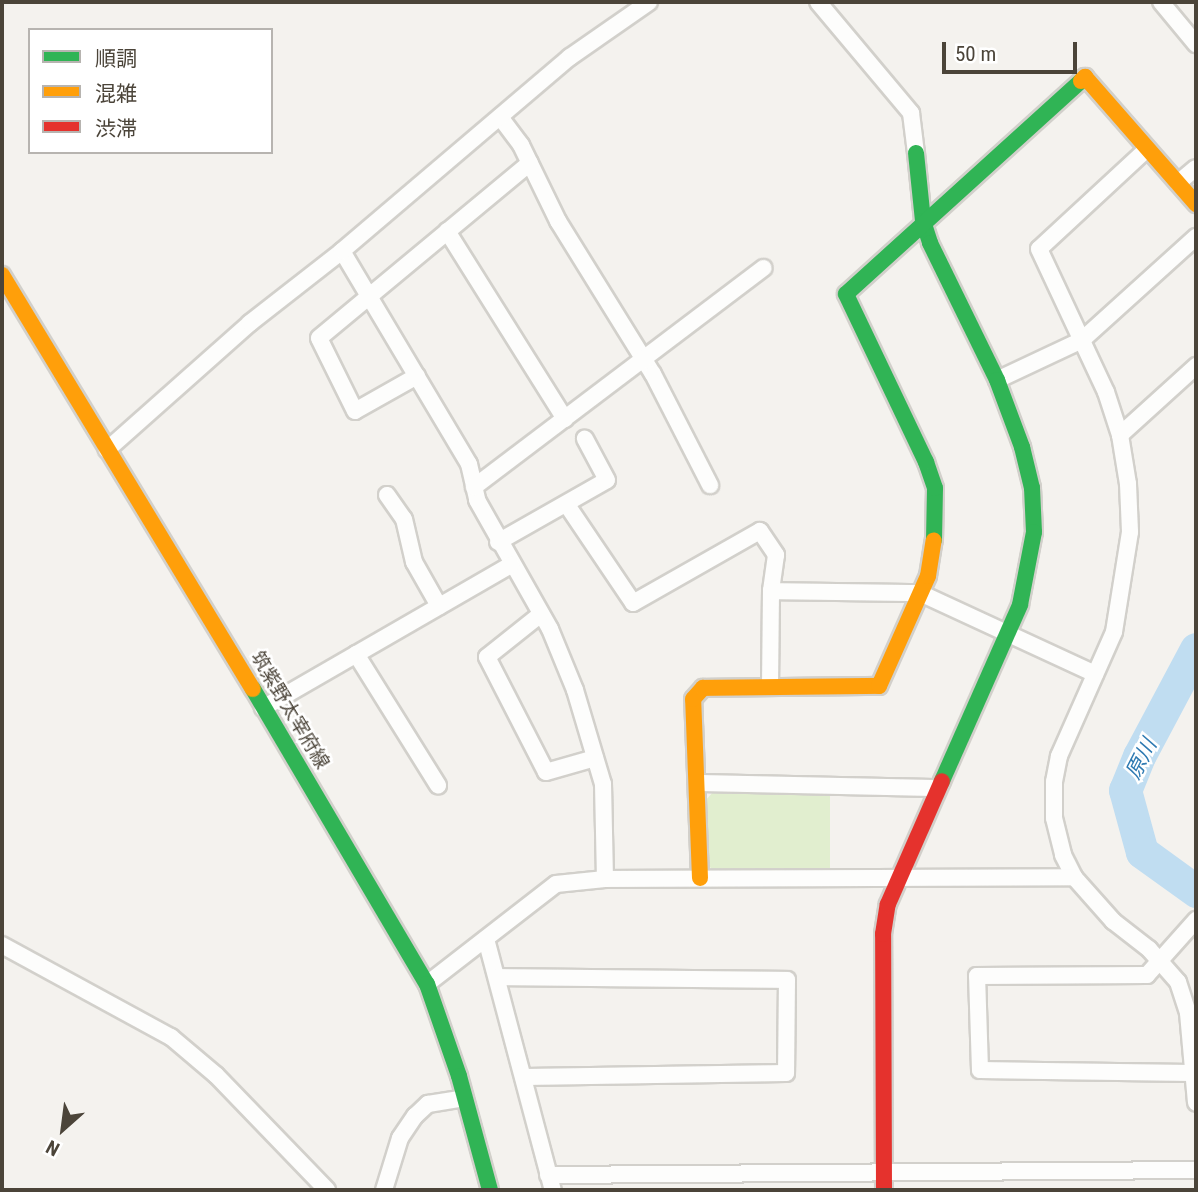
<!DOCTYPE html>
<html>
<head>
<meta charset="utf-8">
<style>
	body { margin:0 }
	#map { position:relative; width:1198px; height:1192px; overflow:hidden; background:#f4f2ee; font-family:"Roboto Condensed","Noto Sans JP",sans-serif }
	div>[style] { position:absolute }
	.green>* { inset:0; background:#e1eecf }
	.river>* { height:33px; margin:-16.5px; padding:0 16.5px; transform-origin:16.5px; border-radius:16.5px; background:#c0ddf1 }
	.roads { filter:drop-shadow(2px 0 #d2d0cb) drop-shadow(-2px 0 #d2d0cb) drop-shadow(0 2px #d2d0cb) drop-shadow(0 -2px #d2d0cb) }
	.street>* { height:16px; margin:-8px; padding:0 8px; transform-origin:8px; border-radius:8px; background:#fdfdfc }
	.fast>* { height:16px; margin:-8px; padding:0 8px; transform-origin:8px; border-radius:8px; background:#30b455 }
	.slow>* { height:16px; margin:-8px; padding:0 8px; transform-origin:8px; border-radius:8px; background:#ff9f0a }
	.jam>* { height:16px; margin:-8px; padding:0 8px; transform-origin:8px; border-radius:8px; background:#e5322d }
	span { translate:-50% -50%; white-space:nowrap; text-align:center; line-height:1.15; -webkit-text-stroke:5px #fff; paint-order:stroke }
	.street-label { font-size:19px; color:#4b4439 }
	.water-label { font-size:21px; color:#2e7ab2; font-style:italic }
	.frame { position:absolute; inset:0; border:4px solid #4b4439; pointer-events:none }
	.legend { position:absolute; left:28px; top:28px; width:245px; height:126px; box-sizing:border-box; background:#fff; border:2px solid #b7b4b0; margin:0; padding:9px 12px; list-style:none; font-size:21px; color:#4b4439 }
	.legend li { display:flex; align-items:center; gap:14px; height:35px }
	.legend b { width:35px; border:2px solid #b7b4b0 }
	.north { position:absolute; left:28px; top:1094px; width:70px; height:70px; -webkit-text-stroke:5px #fff; paint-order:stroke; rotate:208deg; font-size:19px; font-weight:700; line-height:28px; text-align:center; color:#4b4439 }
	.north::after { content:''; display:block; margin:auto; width:24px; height:32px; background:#4b4439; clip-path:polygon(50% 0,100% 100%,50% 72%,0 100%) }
	.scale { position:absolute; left:942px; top:42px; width:135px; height:32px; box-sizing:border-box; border:4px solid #4b4439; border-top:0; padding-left:9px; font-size:21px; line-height:24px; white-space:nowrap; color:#4b4439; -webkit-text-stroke:5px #fff; paint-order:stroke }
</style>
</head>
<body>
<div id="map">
	<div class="green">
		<div style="clip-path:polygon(714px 791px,830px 793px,830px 872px,714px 872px,706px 862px,704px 802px)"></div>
	</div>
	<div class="river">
		<div style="left:1196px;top:649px;width:121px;rotate:118deg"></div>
		<div style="left:1139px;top:756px;width:37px;rotate:112deg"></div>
		<div style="left:1125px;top:790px;width:64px;rotate:74.7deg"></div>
		<div style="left:1142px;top:852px;width:67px;rotate:35.8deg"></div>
	</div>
	<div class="roads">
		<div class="street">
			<div style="left:818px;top:2px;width:145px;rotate:50deg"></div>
			<div style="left:911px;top:113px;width:40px;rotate:82.9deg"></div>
			<div style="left:1161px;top:2px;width:55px;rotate:50.2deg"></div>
			<div style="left:500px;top:117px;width:35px;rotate:53deg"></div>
			<div style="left:521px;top:145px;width:85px;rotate:64deg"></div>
			<div style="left:558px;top:221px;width:180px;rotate:58.2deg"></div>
			<div style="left:653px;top:374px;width:125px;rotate:62.8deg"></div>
			<div style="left:1147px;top:149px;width:147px;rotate:137.2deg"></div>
			<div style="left:1039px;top:249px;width:158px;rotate:64.9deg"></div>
			<div style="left:1106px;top:392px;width:45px;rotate:72deg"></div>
			<div style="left:1120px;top:435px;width:50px;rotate:80.7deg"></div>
			<div style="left:1128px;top:484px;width:48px;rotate:87.6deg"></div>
			<div style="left:1130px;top:532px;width:101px;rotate:99.1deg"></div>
			<div style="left:1114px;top:632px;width:136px;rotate:113.9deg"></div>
			<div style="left:1059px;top:756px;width:26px;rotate:101deg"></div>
			<div style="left:1054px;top:782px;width:36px;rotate:90deg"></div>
			<div style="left:1054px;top:818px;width:38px;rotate:76deg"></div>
			<div style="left:1063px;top:855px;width:25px;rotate:63deg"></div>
			<div style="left:1074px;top:877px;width:59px;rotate:48.4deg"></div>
			<div style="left:1113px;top:921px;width:46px;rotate:37.9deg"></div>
			<div style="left:1149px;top:949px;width:44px;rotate:48.7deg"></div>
			<div style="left:1178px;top:982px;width:33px;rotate:72deg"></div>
			<div style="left:1188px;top:1013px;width:90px;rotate:84.9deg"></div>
			<div style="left:1178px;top:183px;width:23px;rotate:-40deg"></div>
			<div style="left:447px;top:231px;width:222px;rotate:57.9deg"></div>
			<div style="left:342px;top:251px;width:248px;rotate:59.2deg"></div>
			<div style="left:469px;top:464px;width:37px;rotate:77deg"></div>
			<div style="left:477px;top:500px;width:148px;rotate:60.5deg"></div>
			<div style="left:550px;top:629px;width:66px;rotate:67.7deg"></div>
			<div style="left:575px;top:690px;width:98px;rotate:73.4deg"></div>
			<div style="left:603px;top:784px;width:95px;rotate:88.8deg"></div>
			<div style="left:417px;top:376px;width:71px;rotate:150.6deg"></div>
			<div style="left:355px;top:411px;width:81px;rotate:-116.3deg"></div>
			<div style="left:319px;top:338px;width:274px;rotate:-39.7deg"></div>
			<div style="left:997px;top:380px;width:94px;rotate:-25.2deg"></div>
			<div style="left:1082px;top:340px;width:154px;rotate:-42.1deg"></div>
			<div style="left:1120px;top:435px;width:103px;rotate:-42.2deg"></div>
			<div style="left:107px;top:450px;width:191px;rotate:-41.6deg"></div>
			<div style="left:250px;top:323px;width:117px;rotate:-38deg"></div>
			<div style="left:342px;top:251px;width:299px;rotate:-40.4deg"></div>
			<div style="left:570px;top:57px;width:96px;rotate:-34.8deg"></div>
			<div style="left:474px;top:487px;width:363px;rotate:-37.1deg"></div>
			<div style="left:387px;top:495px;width:29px;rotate:55deg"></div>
			<div style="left:404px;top:519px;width:44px;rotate:76.9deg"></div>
			<div style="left:414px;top:562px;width:51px;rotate:60.4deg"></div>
			<div style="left:567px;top:505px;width:118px;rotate:56deg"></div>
			<div style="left:633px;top:603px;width:146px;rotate:-29.6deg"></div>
			<div style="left:760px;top:531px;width:29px;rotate:56deg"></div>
			<div style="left:776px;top:555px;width:36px;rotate:98deg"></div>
			<div style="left:498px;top:542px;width:125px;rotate:-29.6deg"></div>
			<div style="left:607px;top:480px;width:47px;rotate:-118.2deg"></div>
			<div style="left:541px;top:614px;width:69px;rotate:141.5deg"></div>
			<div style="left:487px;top:657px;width:129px;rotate:62.8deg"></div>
			<div style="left:546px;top:772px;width:51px;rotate:-15.9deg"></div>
			<div style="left:356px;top:654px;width:155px;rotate:58deg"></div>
			<div style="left:770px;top:687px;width:96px;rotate:-89.4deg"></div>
			<div style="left:771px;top:591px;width:149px;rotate:0.8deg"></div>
			<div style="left:920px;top:593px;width:193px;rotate:24.8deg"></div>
			<div style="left:263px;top:708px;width:286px;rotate:-30deg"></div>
			<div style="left:697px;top:783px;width:240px;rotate:1.2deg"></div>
			<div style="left:486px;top:939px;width:260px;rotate:75.1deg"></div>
			<div style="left:2px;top:945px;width:192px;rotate:28.6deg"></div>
			<div style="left:171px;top:1037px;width:59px;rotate:40.2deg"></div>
			<div style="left:216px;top:1075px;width:160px;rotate:46deg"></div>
			<div style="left:497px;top:977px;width:290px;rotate:0.6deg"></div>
			<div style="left:787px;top:980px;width:93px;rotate:90.6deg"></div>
			<div style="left:786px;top:1073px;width:261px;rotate:179.1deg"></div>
			<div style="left:427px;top:984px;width:163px;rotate:-37.8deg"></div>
			<div style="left:556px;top:884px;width:49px;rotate:-5.8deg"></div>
			<div style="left:605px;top:879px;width:469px;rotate:-0.2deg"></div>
			<div style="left:1192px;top:1073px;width:212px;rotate:-179.2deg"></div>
			<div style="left:980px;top:1070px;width:94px;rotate:-91.8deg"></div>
			<div style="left:977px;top:976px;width:170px;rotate:-0.3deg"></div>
			<div style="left:1147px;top:975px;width:74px;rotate:-48.3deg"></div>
			<div style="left:548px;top:1175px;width:648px;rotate:-0.44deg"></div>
			<div style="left:384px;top:1190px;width:54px;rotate:-72.9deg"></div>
			<div style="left:400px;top:1138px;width:27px;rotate:-56deg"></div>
			<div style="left:415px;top:1116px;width:18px;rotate:-43deg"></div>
			<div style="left:428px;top:1104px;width:37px;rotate:-9deg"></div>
		</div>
		<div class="fast">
			<div style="left:916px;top:153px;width:68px;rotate:84.1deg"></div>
			<div style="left:923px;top:221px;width:23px;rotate:72deg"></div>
			<div style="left:930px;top:243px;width:153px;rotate:63.9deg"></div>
			<div style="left:997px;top:380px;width:72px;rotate:69.5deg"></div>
			<div style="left:1022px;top:447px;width:42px;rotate:76.3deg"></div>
			<div style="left:1032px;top:488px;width:44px;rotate:87.4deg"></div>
			<div style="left:1034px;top:532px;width:74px;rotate:100.9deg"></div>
			<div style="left:1020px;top:605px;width:193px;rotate:113.9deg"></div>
			<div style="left:934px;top:540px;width:52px;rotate:-88.9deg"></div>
			<div style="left:935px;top:488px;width:28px;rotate:-109deg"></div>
			<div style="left:926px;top:462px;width:186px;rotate:-115.5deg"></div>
			<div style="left:846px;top:294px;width:317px;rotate:-42.2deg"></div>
			<div style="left:253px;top:689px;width:342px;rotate:59.5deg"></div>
			<div style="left:427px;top:984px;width:97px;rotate:70.8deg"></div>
			<div style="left:459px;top:1076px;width:118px;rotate:74.8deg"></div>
		</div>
		<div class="slow">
			<div style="left:1081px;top:81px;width:6px;rotate:-45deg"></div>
			<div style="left:1085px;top:77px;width:169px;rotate:48.8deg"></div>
			<div style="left:2px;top:275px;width:484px;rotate:58.8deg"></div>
			<div style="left:700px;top:878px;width:179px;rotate:-92.2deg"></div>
			<div style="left:693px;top:699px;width:15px;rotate:-48deg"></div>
			<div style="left:703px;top:688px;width:176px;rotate:-0.7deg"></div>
			<div style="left:879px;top:686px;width:120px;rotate:-66deg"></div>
			<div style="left:928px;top:576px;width:36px;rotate:-81deg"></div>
		</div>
		<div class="jam">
			<div style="left:884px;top:1190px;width:256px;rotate:-90.2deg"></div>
			<div style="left:883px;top:934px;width:30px;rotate:-81deg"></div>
			<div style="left:888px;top:904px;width:134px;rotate:-66.3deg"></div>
		</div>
	</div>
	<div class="street-label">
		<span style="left:290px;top:710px;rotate:59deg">筑紫野太宰府線</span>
	</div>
	<div class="water-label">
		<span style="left:1141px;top:759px;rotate:-63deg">原川</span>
	</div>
	<div class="frame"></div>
	<ul class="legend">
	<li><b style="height:9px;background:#30b455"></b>順調</li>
	<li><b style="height:9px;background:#ff9f0a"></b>混雑</li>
	<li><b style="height:9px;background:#e5322d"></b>渋滞</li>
	</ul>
	<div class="north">N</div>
	<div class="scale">50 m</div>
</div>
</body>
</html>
